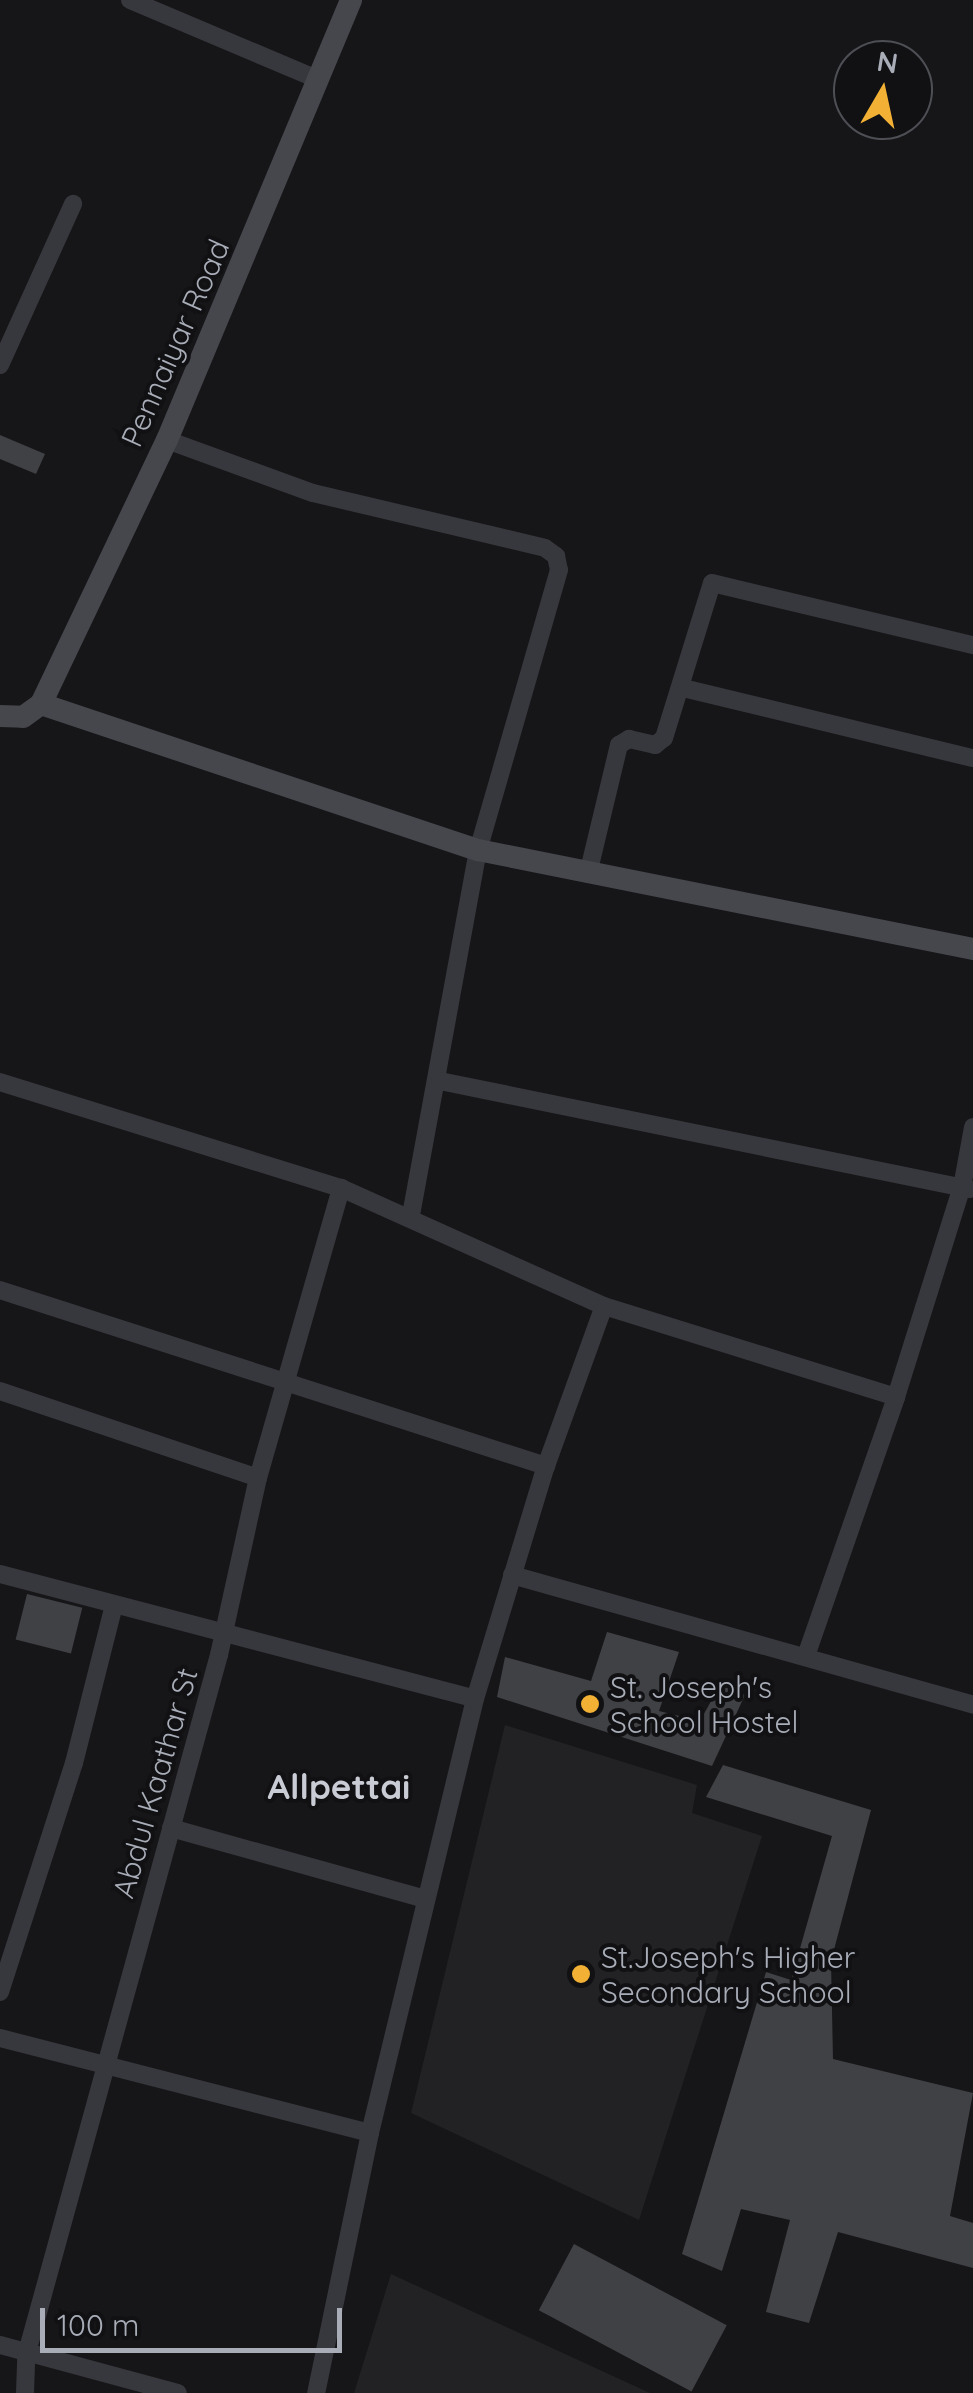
<!DOCTYPE html>
<html>
<head>
<meta charset="utf-8">
<style>
	body { margin:0 }
	#map { position:relative; width:973px; height:2393px; overflow:hidden; background:#161618; font-family:Quicksand,sans-serif }
	div>[style] { position:absolute }
	.built>* { inset:0; background:#222225 }
	.building>* { inset:0; background:#404145; transform-origin:0 0 }
	.street>* { height:18px; margin:-9px; padding:0 9px; transform-origin:9px; border-radius:9px; background:#37383d }
	.secondary>* { height:22px; margin:-11px; padding:0 11px; transform-origin:11px; border-radius:11px; background:#45474d }
	.dots>* { width:28px; height:28px; translate:-50% -50%; box-sizing:border-box; border:5px solid #111113; border-radius:50% }
	span { translate:-50% -50%; white-space:nowrap; text-align:center; line-height:1.15; -webkit-text-stroke:8px #111113; paint-order:stroke }
	.street-label { font-size:30px; color:#a8adb8 }
	.poi-label { font-size:30px; color:#a8adb8 }
	.left { translate:0 -50%; text-align:left }
	.quarter-label { font-size:35px; color:#c9ccd4; font-weight:700 }
	.north { position:absolute; left:833px; top:40px; width:100px; height:100px; box-sizing:border-box; background:#111113; border:2px solid #4d4f55; border-radius:50%; rotate:9deg; font-size:28px; font-weight:700; line-height:40px; text-align:center; color:#a8adb8 }
	.north::after { content:''; display:block; margin:auto; width:35px; height:45px; background:#f2b134; clip-path:polygon(50% 0,100% 100%,50% 72%,0 100%) }
	.scale { position:absolute; left:40px; top:2308px; width:302px; height:45px; box-sizing:border-box; border:5px solid #a8adb8; border-top:0; padding-left:12px; font-size:30px; line-height:35px; white-space:nowrap; color:#a8adb8; -webkit-text-stroke:8px #111113; paint-order:stroke }
</style>
</head>
<body>
<div id="map">
	<div class="built">
		<div style="clip-path:polygon(505px 1725px,697px 1785px,692px 1813px,762px 1836px,639px 2220px,411px 2113px)"></div>
		<div style="clip-path:polygon(391px 2274px,650px 2393px,354px 2393px)"></div>
	</div>
	<div class="building">
		<div style="clip-path:polygon(0 435px,45px 454px,36px 474px,0 459px)"></div>
		<div style="left:27px;top:1594px;width:57px;height:47px;rotate:14deg"></div>
		<div style="clip-path:polygon(607px 1632px,679px 1652px,659px 1711px,700px 1721px,720px 1685px,745px 1695px,712px 1766px,497px 1697px,505px 1657px,591px 1681px)"></div>
		<div style="clip-path:polygon(723px 1765px,871px 1810px,831px 1961px,833px 2059px,973px 2093px,950px 2216px,973px 2223px,973px 2268px,838px 2232px,809px 2323px,766px 2312px,790px 2220px,741px 2209px,722px 2271px,682px 2254px,766px 1972px,791px 1980px,832px 1836px,706px 1797px)"></div>
		<div style="left:574px;top:2244px;width:173px;height:75px;rotate:28deg"></div>
	</div>
	<div class="street">
		<div style="left:130px;top:0;width:203px;rotate:22.9deg"></div>
		<div style="left:0;top:365px;width:177px;rotate:-65.6deg"></div>
		<div style="left:167px;top:440px;width:155px;rotate:20deg"></div>
		<div style="left:313px;top:493px;width:238px;rotate:13.3deg"></div>
		<div style="left:545px;top:548px;width:14px;rotate:36deg"></div>
		<div style="left:556px;top:556px;width:14px;rotate:78deg"></div>
		<div style="left:559px;top:570px;width:291px;rotate:106.1deg"></div>
		<div style="left:478px;top:850px;width:372px;rotate:100.4deg"></div>
		<div style="left:683px;top:688px;width:298px;rotate:13.6deg"></div>
		<div style="left:588px;top:874px;width:133px;rotate:-76.5deg"></div>
		<div style="left:619px;top:745px;width:12px;rotate:-31deg"></div>
		<div style="left:629px;top:739px;width:27px;rotate:13deg"></div>
		<div style="left:655px;top:745px;width:11px;rotate:-38deg"></div>
		<div style="left:664px;top:738px;width:162px;rotate:-72.8deg"></div>
		<div style="left:712px;top:583px;width:268px;rotate:13.4deg"></div>
		<div style="left:440px;top:1081px;width:540px;rotate:11.54deg"></div>
		<div style="left:0;top:1082px;width:357px;rotate:17.3deg"></div>
		<div style="left:341px;top:1188px;width:288px;rotate:24.2deg"></div>
		<div style="left:604px;top:1306px;width:306px;rotate:17.3deg"></div>
		<div style="left:0;top:1290px;width:574px;rotate:17.87deg"></div>
		<div style="left:0;top:1391px;width:272px;rotate:18.6deg"></div>
		<div style="left:0;top:1574px;width:491px;rotate:14.7deg"></div>
		<div style="left:475px;top:1699px;width:447px;rotate:103.6deg"></div>
		<div style="left:370px;top:2133px;width:266px;rotate:101.7deg"></div>
		<div style="left:512px;top:1575px;width:479px;rotate:15.7deg"></div>
		<div style="left:806px;top:1656px;width:274px;rotate:-70.8deg"></div>
		<div style="left:896px;top:1397px;width:220px;rotate:-72.6deg"></div>
		<div style="left:962px;top:1187px;width:61px;rotate:-79.6deg"></div>
		<div style="left:475px;top:1699px;width:244px;rotate:-73.1deg"></div>
		<div style="left:546px;top:1466px;width:170px;rotate:-70.1deg"></div>
		<div style="left:171px;top:1828px;width:265px;rotate:15.6deg"></div>
		<div style="left:0;top:1992px;width:241px;rotate:-72.1deg"></div>
		<div style="left:74px;top:1763px;width:163px;rotate:-75.8deg"></div>
		<div style="left:0;top:2038px;width:382px;rotate:14.4deg"></div>
		<div style="left:0;top:2345px;width:184px;rotate:15.1deg"></div>
		<div style="left:25px;top:2393px;width:37px;rotate:-88deg"></div>
		<div style="left:26px;top:2356px;width:727px;rotate:-74.61deg"></div>
		<div style="left:219px;top:1655px;width:181px;rotate:-77.6deg"></div>
		<div style="left:258px;top:1478px;width:302px;rotate:-74deg"></div>
	</div>
	<div class="secondary">
		<div style="left:41px;top:704px;width:461px;rotate:18.5deg"></div>
		<div style="left:478px;top:850px;width:505px;rotate:11.31deg"></div>
		<div style="left:41px;top:704px;width:293px;rotate:-64.5deg"></div>
		<div style="left:167px;top:440px;width:477px;rotate:-67.3deg"></div>
		<div style="left:0;top:716px;width:23px;rotate:2deg"></div>
		<div style="left:23px;top:717px;width:22px;rotate:-36deg"></div>
	</div>
	<div class="dots">
		<div style="left:590px;top:1704px;background:#f2b134"></div>
		<div style="left:581px;top:1974px;background:#f2b134"></div>
	</div>
	<div class="street-label">
		<span style="left:175px;top:343px;rotate:-66deg">Pennaiyar Road</span>
		<span style="left:155px;top:1783px;rotate:-74deg">Abdul Kaathar St</span>
	</div>
	<div class="poi-label">
		<span class="left" style="left:610px;top:1704px">St. Joseph's<br>School Hostel</span>
		<span class="left" style="left:601px;top:1974px">St.Joseph's Higher<br>Secondary School</span>
	</div>
	<div class="quarter-label">
		<span style="left:339px;top:1786px">Allpettai</span>
	</div>
	<div class="north">N</div>
	<div class="scale">100 m</div>
</div>
</body>
</html>
